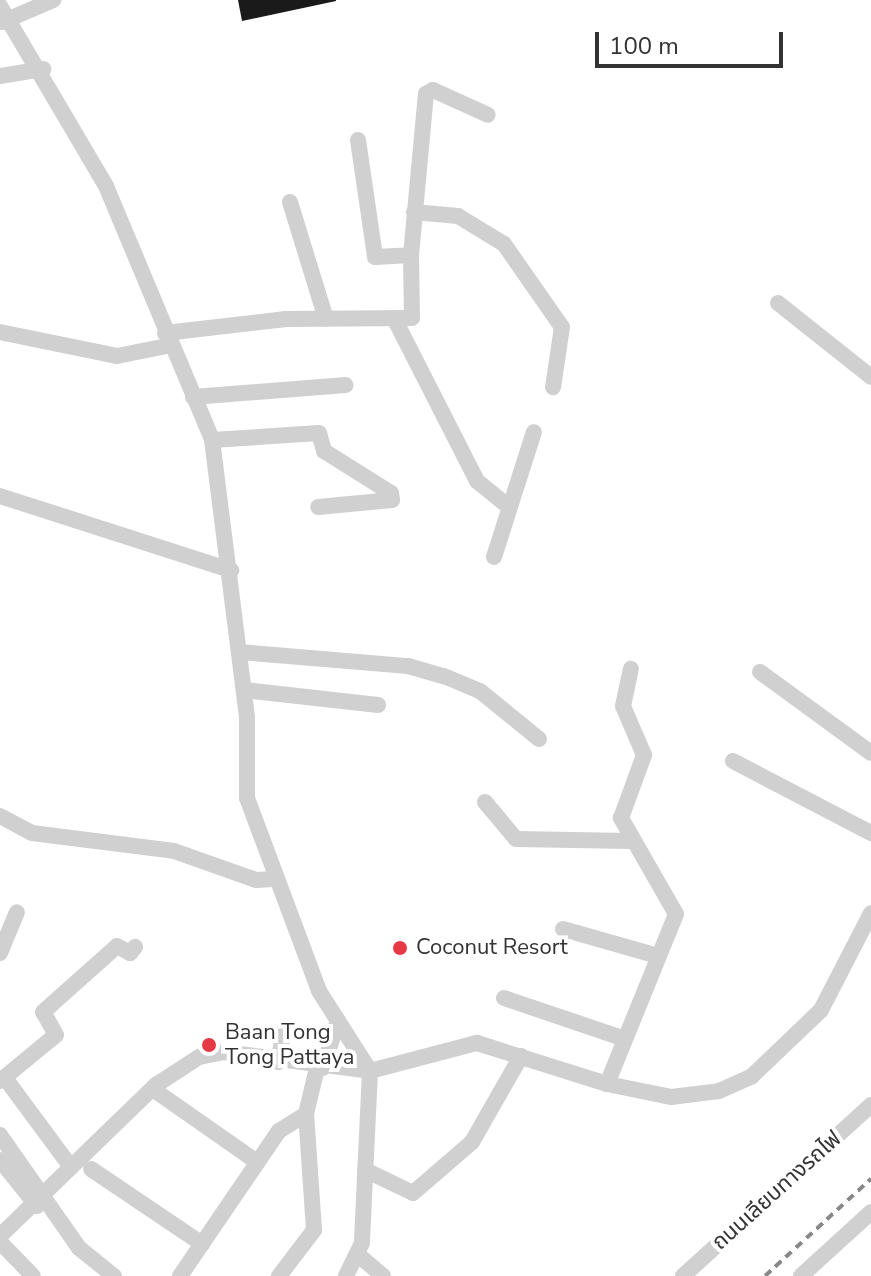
<!DOCTYPE html>
<html>
<head>
<meta charset="utf-8">
<style>
	body { margin:0 }
	#map { position:relative; width:871px; height:1276px; overflow:hidden; background:#fff; font-family:"Nunito Sans","Noto Sans Thai",sans-serif }
	div>[style] { position:absolute }
	.building>* { inset:0; background:#1a1a1a }
	.minor>* { height:16px; margin:-8px; padding:0 8px; transform-origin:8px; border-radius:8px; background:#d0d0d0 }
	.rail>* { height:4px; margin-top:-2px; transform-origin:0; background:repeating-linear-gradient(90deg,#888 0 8px,transparent 0 14px) }
	.dots>* { width:22px; height:22px; translate:-50% -50%; box-sizing:border-box; border:4px solid #fff; border-radius:50% }
	span { translate:-50% -50%; white-space:nowrap; text-align:center; line-height:1.15; -webkit-text-stroke:8px #fff; paint-order:stroke }
	.poi-label { font-size:22px; color:#333 }
	.left { translate:0 -50%; text-align:left }
	.street-label { font-size:22px; color:#333 }
	.scale { position:absolute; left:595px; top:32px; width:188px; height:36px; box-sizing:border-box; border:4px solid #333; border-top:0; padding-left:10px; font-size:24px; line-height:28px; white-space:nowrap; color:#333; -webkit-text-stroke:6px #fff; paint-order:stroke }
</style>
</head>
<body>
<div id="map">
	<div class="building">
		<div style="clip-path:polygon(238px 0,336px 0,336px 1px,242px 21px)"></div>
	</div>
	<div class="minor">
		<div style="left:0;top:6px;width:209px;rotate:59.5deg"></div>
		<div style="left:106px;top:186px;width:275px;rotate:67.3deg"></div>
		<div style="left:212px;top:440px;width:279px;rotate:82.8deg"></div>
		<div style="left:247px;top:717px;width:81px;rotate:90deg"></div>
		<div style="left:247px;top:798px;width:206px;rotate:69.5deg"></div>
		<div style="left:319px;top:991px;width:95px;rotate:57.5deg"></div>
		<div style="left:370px;top:1071px;width:172px;rotate:92.7deg"></div>
		<div style="left:362px;top:1243px;width:37px;rotate:116deg"></div>
		<div style="left:2px;top:22px;width:56px;rotate:-23.3deg"></div>
		<div style="left:0;top:76px;width:44px;rotate:-9.2deg"></div>
		<div style="left:358px;top:140px;width:118px;rotate:81.7deg"></div>
		<div style="left:375px;top:257px;width:36px;rotate:-3deg"></div>
		<div style="left:290px;top:202px;width:122px;rotate:72.9deg"></div>
		<div style="left:414px;top:212px;width:44px;rotate:5.2deg"></div>
		<div style="left:458px;top:216px;width:54px;rotate:31.3deg"></div>
		<div style="left:504px;top:244px;width:101px;rotate:55.1deg"></div>
		<div style="left:562px;top:327px;width:61px;rotate:98.5deg"></div>
		<div style="left:778px;top:303px;width:119px;rotate:38.5deg"></div>
		<div style="left:394px;top:318px;width:183px;rotate:63deg"></div>
		<div style="left:477px;top:481px;width:41px;rotate:39.1deg"></div>
		<div style="left:0;top:332px;width:119px;rotate:11.6deg"></div>
		<div style="left:117px;top:356px;width:56px;rotate:-11.3deg"></div>
		<div style="left:165px;top:333px;width:122px;rotate:-6.6deg"></div>
		<div style="left:286px;top:319px;width:126px;rotate:-0.5deg"></div>
		<div style="left:412px;top:318px;width:63px;rotate:-90.9deg"></div>
		<div style="left:411px;top:255px;width:162px;rotate:-84.7deg"></div>
		<div style="left:426px;top:94px;width:8px;rotate:-30deg"></div>
		<div style="left:433px;top:90px;width:60px;rotate:24.4deg"></div>
		<div style="left:193px;top:397px;width:153px;rotate:-4.5deg"></div>
		<div style="left:212px;top:440px;width:107px;rotate:-3.7deg"></div>
		<div style="left:319px;top:433px;width:19px;rotate:74deg"></div>
		<div style="left:324px;top:451px;width:79px;rotate:32.1deg"></div>
		<div style="left:391px;top:493px;width:7px;rotate:82deg"></div>
		<div style="left:392px;top:500px;width:74px;rotate:174.6deg"></div>
		<div style="left:0;top:496px;width:243px;rotate:17.8deg"></div>
		<div style="left:494px;top:557px;width:131px;rotate:-72.3deg"></div>
		<div style="left:240px;top:652px;width:169px;rotate:4.8deg"></div>
		<div style="left:408px;top:666px;width:37px;rotate:16deg"></div>
		<div style="left:444px;top:676px;width:39px;rotate:23deg"></div>
		<div style="left:480px;top:691px;width:76px;rotate:39.1deg"></div>
		<div style="left:760px;top:672px;width:137px;rotate:36.1deg"></div>
		<div style="left:244px;top:690px;width:135px;rotate:6.4deg"></div>
		<div style="left:733px;top:761px;width:156px;rotate:27.6deg"></div>
		<div style="left:485px;top:802px;width:48px;rotate:50deg"></div>
		<div style="left:516px;top:839px;width:114px;rotate:1deg"></div>
		<div style="left:0;top:816px;width:36px;rotate:28deg"></div>
		<div style="left:32px;top:833px;width:143px;rotate:7.2deg"></div>
		<div style="left:174px;top:851px;width:87px;rotate:19.5deg"></div>
		<div style="left:256px;top:880px;width:18px;rotate:-3deg"></div>
		<div style="left:563px;top:929px;width:95px;rotate:15.9deg"></div>
		<div style="left:0;top:953px;width:44px;rotate:-67.5deg"></div>
		<div style="left:504px;top:998px;width:125px;rotate:18.7deg"></div>
		<div style="left:278px;top:1062px;width:33px;rotate:-79deg"></div>
		<div style="left:323px;top:1068px;width:50px;rotate:-72.6deg"></div>
		<div style="left:0;top:1081px;width:72px;rotate:-39.4deg"></div>
		<div style="left:56px;top:1035px;width:26px;rotate:-119deg"></div>
		<div style="left:43px;top:1012px;width:99px;rotate:-41.7deg"></div>
		<div style="left:117px;top:946px;width:15px;rotate:28deg"></div>
		<div style="left:130px;top:953px;width:8px;rotate:-50deg"></div>
		<div style="left:8px;top:1082px;width:106px;rotate:53.5deg"></div>
		<div style="left:607px;top:1084px;width:183px;rotate:-67.9deg"></div>
		<div style="left:676px;top:914px;width:111px;rotate:-119.8deg"></div>
		<div style="left:621px;top:818px;width:67px;rotate:-69.9deg"></div>
		<div style="left:644px;top:755px;width:53px;rotate:-113.2deg"></div>
		<div style="left:623px;top:706px;width:38px;rotate:-78deg"></div>
		<div style="left:157px;top:1092px;width:122px;rotate:35deg"></div>
		<div style="left:0;top:1135px;width:138px;rotate:55deg"></div>
		<div style="left:79px;top:1248px;width:45px;rotate:38.7deg"></div>
		<div style="left:0;top:1160px;width:59px;rotate:51.2deg"></div>
		<div style="left:91px;top:1169px;width:134px;rotate:34deg"></div>
		<div style="left:365px;top:1170px;width:53px;rotate:25.6deg"></div>
		<div style="left:413px;top:1193px;width:78px;rotate:-40.8deg"></div>
		<div style="left:472px;top:1142px;width:99px;rotate:-60.3deg"></div>
		<div style="left:0;top:1236px;width:217px;rotate:-44.1deg"></div>
		<div style="left:156px;top:1085px;width:51px;rotate:-33.1deg"></div>
		<div style="left:199px;top:1057px;width:25px;rotate:-11deg"></div>
		<div style="left:224px;top:1052px;width:147px;rotate:7.4deg"></div>
		<div style="left:370px;top:1071px;width:111px;rotate:-14.7deg"></div>
		<div style="left:477px;top:1043px;width:136px;rotate:17.5deg"></div>
		<div style="left:607px;top:1084px;width:65px;rotate:11.5deg"></div>
		<div style="left:671px;top:1097px;width:48px;rotate:-7.1deg"></div>
		<div style="left:719px;top:1091px;width:36px;rotate:-24deg"></div>
		<div style="left:752px;top:1076px;width:95px;rotate:-43.7deg"></div>
		<div style="left:821px;top:1010px;width:109px;rotate:-62.7deg"></div>
		<div style="left:0;top:1242px;width:47px;rotate:45.9deg"></div>
		<div style="left:357px;top:1254px;width:34px;rotate:40deg"></div>
		<div style="left:180px;top:1276px;width:176px;rotate:-55.7deg"></div>
		<div style="left:279px;top:1131px;width:32px;rotate:-32deg"></div>
		<div style="left:279px;top:1276px;width:58px;rotate:-52.7deg"></div>
		<div style="left:314px;top:1230px;width:116px;rotate:-93.9deg"></div>
		<div style="left:306px;top:1114px;width:47px;rotate:-76.6deg"></div>
		<div style="left:683px;top:1276px;width:254px;rotate:-42.3deg"></div>
		<div style="left:801px;top:1276px;width:95px;rotate:-42.4deg"></div>
	</div>
	<div class="rail">
		<div style="left:765px;top:1276px;width:144px;rotate:-42.5deg"></div>
	</div>
	<div class="dots">
		<div style="left:400px;top:948px;background:#e63946"></div>
		<div style="left:209px;top:1045px;background:#e63946"></div>
	</div>
	<div class="poi-label">
		<span class="left" style="left:416px;top:948px">Coconut Resort</span>
		<span class="left" style="left:225px;top:1045px">Baan Tong<br>Tong Pattaya</span>
	</div>
	<div class="street-label">
		<span style="left:777px;top:1191px;rotate:-42deg">ถนนเลียบทางรถไฟ</span>
	</div>
	<div class="scale">100 m</div>
</div>
</body>
</html>
